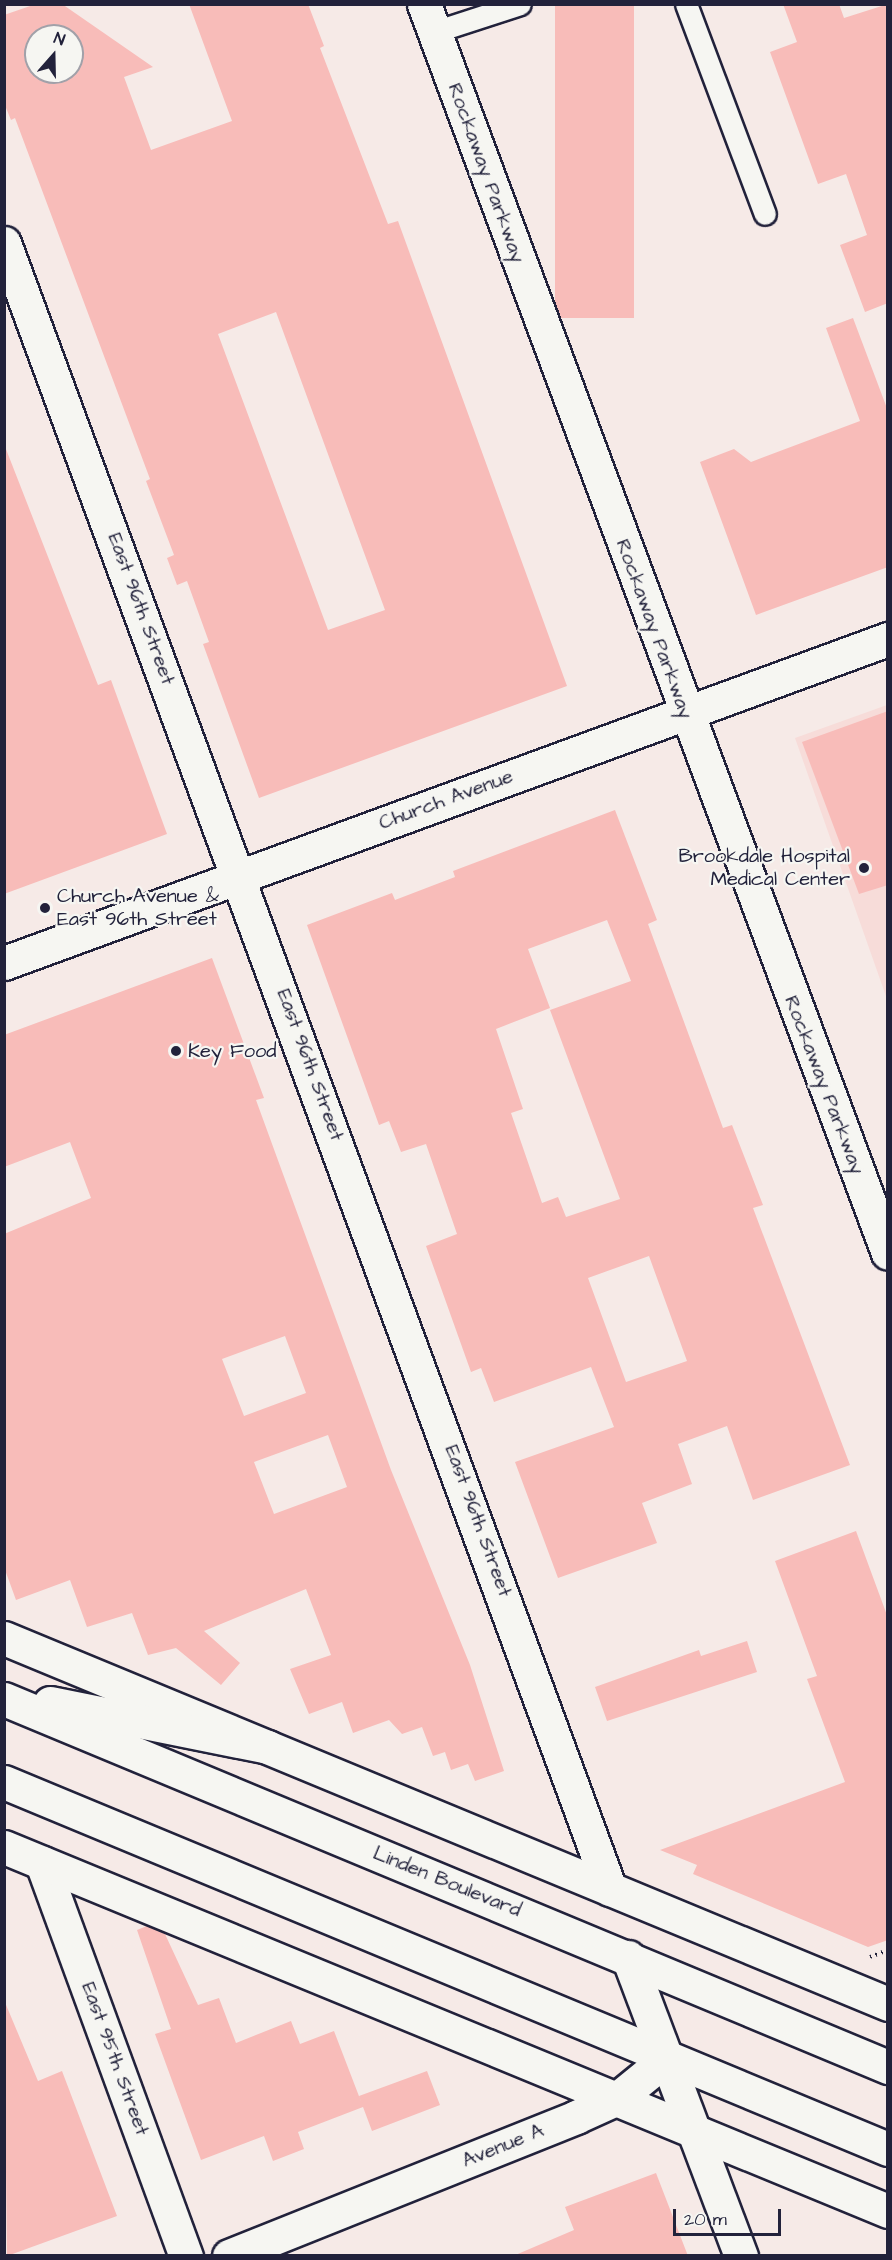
<!DOCTYPE html>
<html>
<head>
<meta charset="utf-8">
<style>
	body { margin:0 }
	#map { position:relative; width:892px; height:2260px; overflow:hidden; background:#f6eae7; font-family:"Architects Daughter",sans-serif }
	div>[style] { position:absolute }
	.built>* { inset:0; background:#f7dcd9 }
	.building>* { inset:0; background:#f8bcb9; transform-origin:0 0 }
	.path>* { height:4px; margin-top:-2px; transform-origin:0; background:repeating-linear-gradient(90deg,#22223b 0 1.5px,transparent 0 6px) }
	.roads { filter:drop-shadow(2px 0 #22223b) drop-shadow(-2px 0 #22223b) drop-shadow(0 2px #22223b) drop-shadow(0 -2px #22223b) }
	.service>* { height:21px; margin:-10.5px; padding:0 10.5px; transform-origin:10.5px; border-radius:10.5px; background:#f6f6f2 }
	.minor>* { height:33px; margin:-16.5px; padding:0 16.5px; transform-origin:16.5px; border-radius:16.5px; background:#f6f6f2 }
	.tertiary>* { height:33px; margin:-16.5px; padding:0 16.5px; transform-origin:16.5px; border-radius:16.5px; background:#f6f6f2 }
	.trunk>* { height:33px; margin:-16.5px; padding:0 16.5px; transform-origin:16.5px; border-radius:16.5px; background:#f6f6f2 }
	.dots>* { width:16px; height:16px; translate:-50% -50%; box-sizing:border-box; border:3px solid #f6f6f2; border-radius:50% }
	span { translate:-50% -50%; white-space:nowrap; text-align:center; line-height:1.15; -webkit-text-stroke:4.5px #f6f6f2; paint-order:stroke }
	.street-label { font-size:20px; color:#22223b }
	.poi-label { font-size:20px; color:#22223b }
	.right { translate:-100% -50%; text-align:right }
	.left { translate:0 -50%; text-align:left }
	.frame { position:absolute; inset:0; border:6px solid #22223b; pointer-events:none }
	.north { position:absolute; left:24px; top:24px; width:60px; height:60px; box-sizing:border-box; background:#f6f6f2; border:2px solid #a1a1a9; border-radius:50%; rotate:20deg; font-size:16px; font-weight:700; line-height:24px; text-align:center; color:#22223b }
	.north::after { content:''; display:block; margin:auto; width:21px; height:27px; background:#22223b; clip-path:polygon(50% 0,100% 100%,50% 72%,0 100%) }
	.scale { position:absolute; left:673px; top:2209px; width:108px; height:27px; box-sizing:border-box; border:3px solid #22223b; border-top:0; padding-left:8px; font-size:18px; line-height:21px; white-space:nowrap; color:#22223b; -webkit-text-stroke:4px #f6f6f2; paint-order:stroke }
</style>
</head>
<body>
<div id="map">
	<div class="built">
		<div style="clip-path:polygon(887px 705px,887px 999px,795px 738px)"></div>
	</div>
	<div class="building">
		<div style="clip-path:polygon(evenodd,36px 4px,62px 4px,153px 67px,124px 77px,151px 150px,232px 121px,189px 4px,308px 4px,324px 46px,320px 48px,388px 224px,398px 221px,567px 686px,259px 798px,203px 644px,209px 642px,187px 581px,177px 585px,167px 558px,174px 555px,146px 481px,150px 479px,15px 118px,11px 120px,4px 103px,4px 15px,36px 4px,36px 36px,72px 36px,72px 72px,36px 72px,36px 36px,36px 4px,276px 312px,385px 610px,328px 630px,218px 334px,276px 312px)"></div>
		<div style="left:555px;top:4px;width:79px;height:314px"></div>
		<div style="clip-path:polygon(783px 4px,839px 4px,844px 18px,888px 4px,888px 303px,865px 312px,840px 245px,867px 235px,846px 174px,818px 184px,770px 52px,797px 42px)"></div>
		<div style="clip-path:polygon(853px 318px,888px 411px,888px 567px,756px 615px,700px 462px,734px 449px,751px 462px,860px 421px,826px 328px)"></div>
		<div style="clip-path:polygon(4px 444px,98px 685px,111px 680px,167px 834px,4px 894px)"></div>
		<div style="clip-path:polygon(888px 711px,888px 885px,859px 894px,802px 742px)"></div>
		<div style="clip-path:polygon(evenodd,615px 810px,657px 920px,648px 924px,723px 1128px,732px 1125px,763px 1205px,753px 1208px,850px 1465px,753px 1500px,727px 1426px,678px 1444px,692px 1484px,642px 1503px,657px 1543px,558px 1578px,515px 1462px,614px 1427px,591px 1367px,494px 1402px,481px 1368px,471px 1372px,426px 1246px,457px 1234px,426px 1144px,401px 1152px,389px 1121px,379px 1125px,307px 925px,392px 893px,395px 900px,455px 877px,453px 871px,615px 810px,607px 920px,631px 981px,550px 1010px,620px 1199px,566px 1217px,558px 1197px,542px 1203px,511px 1113px,523px 1109px,496px 1029px,550px 1008px,528px 949px,607px 920px,615px 810px,649px 1256px,687px 1361px,626px 1382px,588px 1278px,649px 1256px)"></div>
		<div style="clip-path:polygon(evenodd,212px 958px,264px 1098px,256px 1100px,391px 1470px,470px 1665px,504px 1771px,475px 1781px,468px 1764px,451px 1770px,445px 1752px,433px 1756px,422px 1727px,402px 1734px,389px 1720px,353px 1733px,342px 1702px,309px 1714px,290px 1669px,331px 1655px,306px 1589px,204px 1631px,240px 1663px,221px 1685px,176px 1648px,148px 1655px,132px 1613px,87px 1627px,70px 1580px,16px 1600px,4px 1567px,4px 1234px,91px 1198px,70px 1142px,4px 1167px,4px 1035px,212px 958px,285px 1336px,306px 1393px,244px 1416px,222px 1359px,285px 1336px,212px 958px,328px 1435px,347px 1487px,274px 1514px,254px 1462px,328px 1435px)"></div>
		<div style="clip-path:polygon(856px 1531px,888px 1618px,888px 1940px,868px 1947px,693px 1874px,697px 1865px,660px 1850px,845px 1782px,807px 1679px,817px 1676px,775px 1561px)"></div>
		<div style="clip-path:polygon(747px 1641px,757px 1672px,607px 1721px,595px 1687px,699px 1650px,701px 1656px)"></div>
		<div style="clip-path:polygon(147px 1926px,165px 1934px,198px 2005px,219px 1998px,236px 2043px,291px 2021px,300px 2044px,334px 2031px,362px 2104px,359px 2096px,427px 2071px,440px 2105px,372px 2131px,363px 2107px,298px 2132px,304px 2149px,273px 2161px,264px 2136px,201px 2160px,155px 2034px,171px 2029px,137px 1930px)"></div>
		<div style="clip-path:polygon(4px 2000px,38px 2081px,62px 2071px,117px 2216px,7px 2256px)"></div>
		<div style="clip-path:polygon(656px 2173px,688px 2256px,513px 2256px,574px 2230px,565px 2207px)"></div>
	</div>
	<div class="path">
		<div style="left:870px;top:1957px;width:19px;rotate:-21deg"></div>
	</div>
	<div class="roads">
		<div class="service">
			<div style="left:686px;top:4px;width:224px;rotate:69.4deg"></div>
			<div style="left:434px;top:32px;width:90px;rotate:-18deg"></div>
		</div>
		<div class="minor">
			<div style="left:4px;top:243px;width:1754px;rotate:69.79deg"></div>
			<div style="left:4px;top:963px;width:942px;rotate:-20.13deg"></div>
			<div style="left:42px;top:1863px;width:419px;rotate:69.9deg"></div>
			<div style="left:628px;top:1957px;width:320px;rotate:69.3deg"></div>
			<div style="left:229px;top:2256px;width:374px;rotate:-21.8deg"></div>
			<div style="left:576px;top:2117px;width:46px;rotate:-24.3deg"></div>
			<div style="left:618px;top:2098px;width:63px;rotate:-39.2deg"></div>
		</div>
		<div class="tertiary">
			<div style="left:424px;top:4px;width:1332px;rotate:69.62deg"></div>
			<div style="left:4px;top:1638px;width:957px;rotate:22.49deg"></div>
			<div style="left:4px;top:1847px;width:956px;rotate:22.38deg"></div>
		</div>
		<div class="trunk">
			<div style="left:4px;top:1699px;width:958px;rotate:22.6deg"></div>
			<div style="left:50px;top:1703px;width:222px;rotate:11.4deg"></div>
			<div style="left:4px;top:1782px;width:957px;rotate:22.55deg"></div>
		</div>
	</div>
	<div class="dots">
		<div style="left:864px;top:868px;background:#22223b"></div>
		<div style="left:45px;top:908px;background:#22223b"></div>
		<div style="left:176px;top:1051px;background:#22223b"></div>
	</div>
	<div class="street-label">
		<span style="left:486px;top:173px;rotate:70deg">Rockaway Parkway</span>
		<span style="left:141px;top:609px;rotate:70deg">East 96th Street</span>
		<span style="left:654px;top:629px;rotate:70deg">Rockaway Parkway</span>
		<span style="left:446px;top:800px;rotate:-20deg">Church Avenue</span>
		<span style="left:310px;top:1065px;rotate:70deg">East 96th Street</span>
		<span style="left:824px;top:1085px;rotate:69deg">Rockaway Parkway</span>
		<span style="left:478px;top:1521px;rotate:70deg">East 96th Street</span>
		<span style="left:447px;top:1882px;rotate:22deg">Linden Boulevard</span>
		<span style="left:115px;top:2059px;rotate:70deg">East 95th Street</span>
		<span style="left:503px;top:2146px;rotate:-22deg">Avenue A</span>
	</div>
	<div class="poi-label">
		<span class="right" style="left:850px;top:868px">Brookdale Hospital<br>Medical Center</span>
		<span class="left" style="left:57px;top:908px">Church Avenue &amp;<br>East 96th Street</span>
		<span class="left" style="left:188px;top:1051px">Key Food</span>
	</div>
	<div class="frame"></div>
	<div class="north">N</div>
	<div class="scale">20 m</div>
</div>
</body>
</html>
